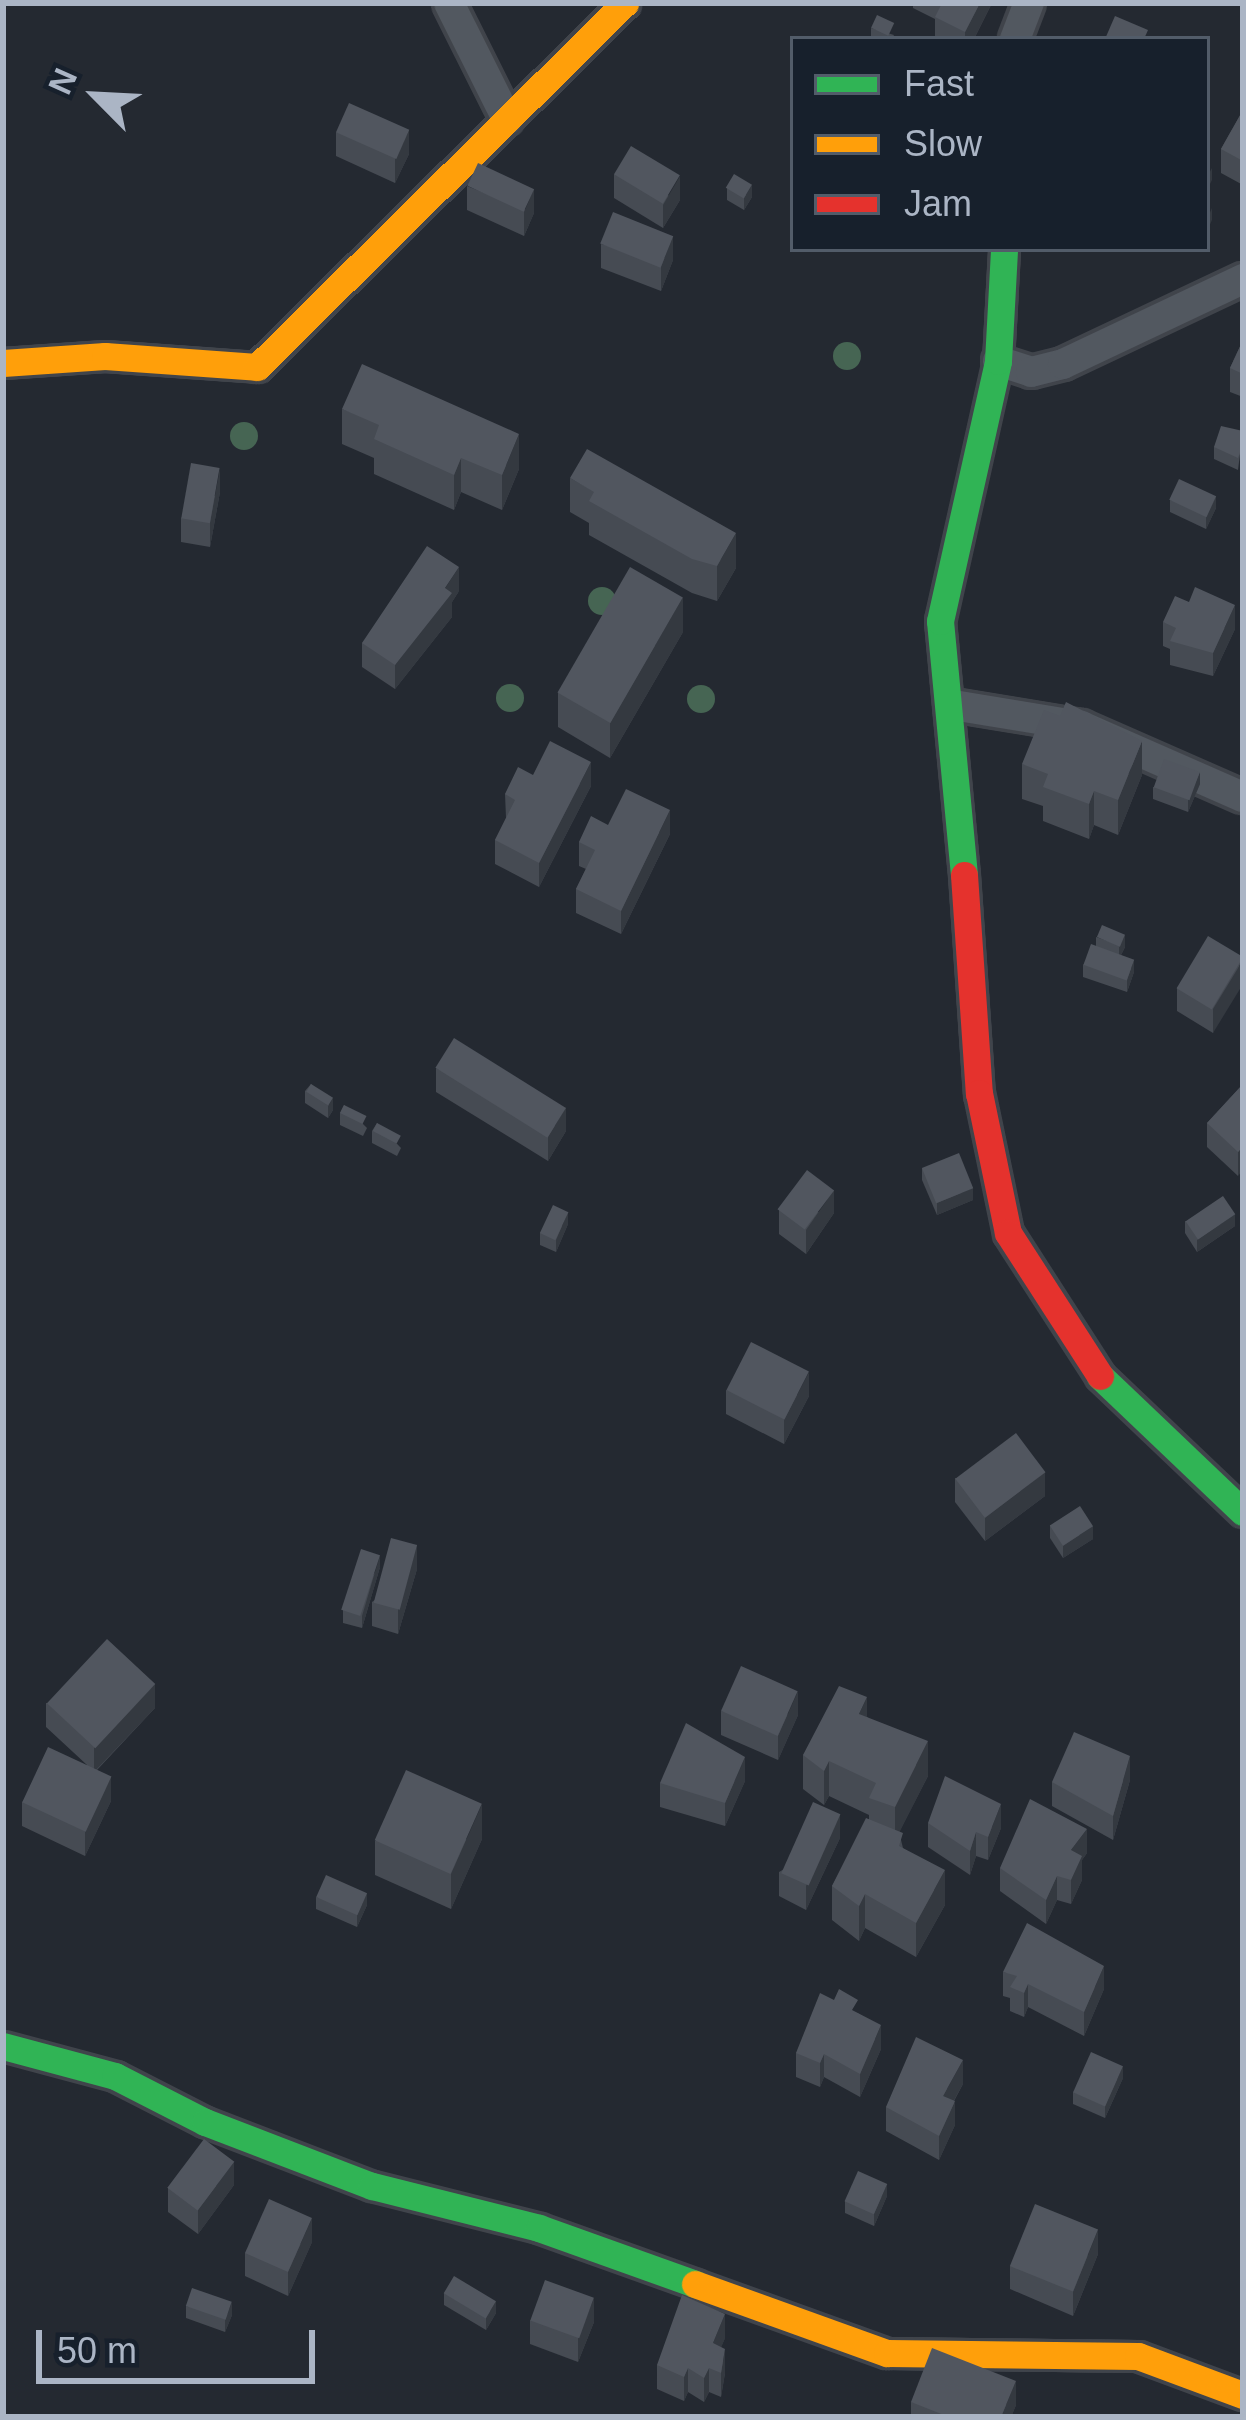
<!DOCTYPE html>
<html>
<head>
<meta charset="utf-8">
<style>
	body { margin:0 }
	#map { position:relative; width:1246px; height:2420px; overflow:hidden; background:#242931; font-family:Helvetica,sans-serif }
	div>[style] { position:absolute }
	.roads { filter:drop-shadow(3px 0 #40444b) drop-shadow(-3px 0 #40444b) drop-shadow(0 3px #40444b) drop-shadow(0 -3px #40444b) }
	.street>* { height:30px; margin:-15px; padding:0 15px; transform-origin:15px; border-radius:15px; background:#525860 }
	.fast>* { height:27px; margin:-13.5px; padding:0 13.5px; transform-origin:13.5px; border-radius:13.5px; background:#30b455 }
	.slow>* { height:27px; margin:-13.5px; padding:0 13.5px; transform-origin:13.5px; border-radius:13.5px; background:#ff9f0a }
	.jam>* { height:27px; margin:-13.5px; padding:0 13.5px; transform-origin:13.5px; border-radius:13.5px; background:#e5322d }
	.trees>* { width:28px; height:28px; margin:-14px; border-radius:50%; background:#466553 }
	.wall>* { inset:0; background:#464b53 }
	.shaded-wall>* { inset:0; background:#343940 }
	.building>* { inset:0; background:#51565f; transform-origin:0 0 }
	span { translate:-50% -50%; white-space:nowrap; text-align:center; line-height:1.15; -webkit-text-stroke:12px #17202c; paint-order:stroke }
	.frame { position:absolute; inset:0; border:6px solid #abb5c5; pointer-events:none }
	.legend { position:absolute; left:790px; top:36px; width:420px; height:216px; box-sizing:border-box; background:#17202c; border:3px solid #525c69; margin:0; padding:15px 21px; list-style:none; font-size:36px; color:#abb5c5 }
	.legend li { display:flex; align-items:center; gap:24px; height:60px }
	.legend b { width:60px; border:3px solid #525c69 }
	.north { position:absolute; left:36px; top:36px; width:120px; height:120px; -webkit-text-stroke:9px #17202c; paint-order:stroke; rotate:294deg; font-size:33px; font-weight:700; line-height:48px; text-align:center; color:#abb5c5 }
	.north::after { content:''; display:block; margin:auto; width:42px; height:54px; background:#abb5c5; clip-path:polygon(50% 0,100% 100%,50% 72%,0 100%) }
	.scale { position:absolute; left:36px; top:2330px; width:279px; height:54px; box-sizing:border-box; border:6px solid #abb5c5; border-top:0; padding-left:15px; font-size:36px; line-height:42px; white-space:nowrap; color:#abb5c5; -webkit-text-stroke:9px #17202c; paint-order:stroke }
</style>
</head>
<body>
<div id="map">
	<div class="roads">
		<div class="street">
			<div style="left:449px;top:3px;width:130px;rotate:63.4deg"></div>
			<div style="left:1015px;top:39px;width:39px;rotate:-69deg"></div>
			<div style="left:998px;top:361px;width:35px;rotate:18deg"></div>
			<div style="left:1031px;top:372px;width:33px;rotate:-14deg"></div>
			<div style="left:1063px;top:364px;width:199px;rotate:-25.3deg"></div>
			<div style="left:953px;top:705px;width:130px;rotate:9.3deg"></div>
			<div style="left:1081px;top:726px;width:177px;rotate:23.7deg"></div>
		</div>
		<div class="fast">
			<div style="left:964px;top:875px;width:255px;rotate:-95.4deg"></div>
			<div style="left:940px;top:621px;width:266px;rotate:-77.4deg"></div>
			<div style="left:998px;top:361px;width:112px;rotate:-86.9deg"></div>
			<div style="left:1100px;top:1376px;width:197px;rotate:43.6deg"></div>
			<div style="left:3px;top:2046px;width:116px;rotate:15deg"></div>
			<div style="left:115px;top:2076px;width:101px;rotate:27.1deg"></div>
			<div style="left:205px;top:2122px;width:179px;rotate:21deg"></div>
			<div style="left:372px;top:2186px;width:172px;rotate:14.1deg"></div>
			<div style="left:539px;top:2228px;width:166px;rotate:19.7deg"></div>
		</div>
		<div class="slow">
			<div style="left:3px;top:363px;width:102px;rotate:-3.9deg"></div>
			<div style="left:105px;top:356px;width:152px;rotate:4.1deg"></div>
			<div style="left:257px;top:367px;width:518px;rotate:-44.69deg"></div>
			<div style="left:695px;top:2284px;width:204px;rotate:19.8deg"></div>
			<div style="left:887px;top:2353px;width:251px;rotate:0.7deg"></div>
			<div style="left:1138px;top:2356px;width:112px;rotate:20.4deg"></div>
		</div>
		<div class="jam">
			<div style="left:964px;top:875px;width:219px;rotate:86.1deg"></div>
			<div style="left:979px;top:1093px;width:143px;rotate:78.3deg"></div>
			<div style="left:1008px;top:1233px;width:170px;rotate:57.2deg"></div>
		</div>
	</div>
	<div class="trees">
		<div style="left:847px;top:356px"></div>
		<div style="left:244px;top:436px"></div>
		<div style="left:602px;top:601px"></div>
		<div style="left:510px;top:698px"></div>
		<div style="left:701px;top:699px"></div>
	</div>
	<div class="wall">
		<div style="clip-path:polygon(913px 3px,992px 3px,974px 39px,935px 39px,935px 19px,913px 8px)"></div>
		<div style="clip-path:polygon(871px 28px,894px 35px,892px 39px,871px 39px)"></div>
		<div style="clip-path:polygon(1243px 110px,1243px 185px,1221px 173px,1221px 149px)"></div>
		<div style="clip-path:polygon(336px 132px,409px 154px,395px 183px,336px 156px)"></div>
		<div style="clip-path:polygon(614px 174px,680px 200px,663px 228px,614px 198px)"></div>
		<div style="clip-path:polygon(467px 186px,534px 213px,524px 236px,467px 210px)"></div>
		<div style="clip-path:polygon(727px 188px,752px 197px,744px 210px,727px 200px)"></div>
		<div style="clip-path:polygon(601px 244px,673px 260px,661px 291px,601px 268px)"></div>
		<div style="clip-path:polygon(1243px 340px,1243px 397px,1230px 392px,1230px 368px)"></div>
		<div style="clip-path:polygon(342px 409px,519px 469px,502px 510px,461px 492px,454px 510px,374px 474px,374px 458px,342px 444px)"></div>
		<div style="clip-path:polygon(1243px 431px,1238px 470px,1214px 459px,1214px 447px)"></div>
		<div style="clip-path:polygon(570px 478px,736px 568px,717px 601px,692px 593px,589px 535px,589px 523px,570px 512px)"></div>
		<div style="clip-path:polygon(220px 492px,210px 547px,181px 542px,181px 518px)"></div>
		<div style="clip-path:polygon(1170px 500px,1216px 508px,1206px 529px,1170px 512px)"></div>
		<div style="clip-path:polygon(459px 591px,452px 602px,452px 617px,395px 689px,362px 667px,362px 643px)"></div>
		<div style="clip-path:polygon(1163px 622px,1235px 629px,1213px 676px,1170px 665px,1170px 649px,1163px 646px)"></div>
		<div style="clip-path:polygon(683px 632px,610px 758px,558px 727px,558px 693px)"></div>
		<div style="clip-path:polygon(1022px 764px,1142px 775px,1118px 835px,1094px 825px,1089px 839px,1043px 821px,1043px 806px,1022px 799px)"></div>
		<div style="clip-path:polygon(533px 775px,591px 786px,539px 887px,495px 864px,495px 840px,506px 818px,505px 794px)"></div>
		<div style="clip-path:polygon(1200px 784px,1188px 812px,1153px 799px,1153px 787px)"></div>
		<div style="clip-path:polygon(608px 825px,670px 834px,621px 934px,576px 913px,576px 889px,586px 869px,579px 866px,579px 842px)"></div>
		<div style="clip-path:polygon(1096px 937px,1125px 947px,1121px 955px,1134px 972px,1127px 992px,1083px 977px,1083px 965px,1096px 947px)"></div>
		<div style="clip-path:polygon(1243px 957px,1213px 1033px,1177px 1011px,1177px 988px)"></div>
		<div style="clip-path:polygon(436px 1068px,566px 1131px,548px 1161px,436px 1092px)"></div>
		<div style="clip-path:polygon(311px 1084px,333px 1110px,328px 1118px,305px 1103px,305px 1091px)"></div>
		<div style="clip-path:polygon(1243px 1084px,1238px 1176px,1207px 1147px,1207px 1123px)"></div>
		<div style="clip-path:polygon(344px 1105px,367px 1128px,363px 1136px,340px 1125px,340px 1113px)"></div>
		<div style="clip-path:polygon(377px 1123px,401px 1148px,397px 1156px,372px 1143px,372px 1131px)"></div>
		<div style="clip-path:polygon(922px 1168px,973px 1200px,937px 1215px,922px 1180px)"></div>
		<div style="clip-path:polygon(779px 1210px,834px 1213px,806px 1254px,779px 1234px)"></div>
		<div style="clip-path:polygon(1185px 1221px,1235px 1226px,1197px 1252px,1185px 1233px)"></div>
		<div style="clip-path:polygon(568px 1224px,556px 1252px,540px 1245px,540px 1233px)"></div>
		<div style="clip-path:polygon(726px 1390px,809px 1396px,784px 1444px,726px 1414px)"></div>
		<div style="clip-path:polygon(955px 1478px,1045px 1496px,985px 1541px,955px 1502px)"></div>
		<div style="clip-path:polygon(1050px 1525px,1093px 1539px,1063px 1558px,1050px 1538px)"></div>
		<div style="clip-path:polygon(380px 1567px,362px 1628px,343px 1623px,343px 1610px)"></div>
		<div style="clip-path:polygon(417px 1569px,398px 1634px,372px 1626px,372px 1602px)"></div>
		<div style="clip-path:polygon(46px 1703px,155px 1708px,97px 1770px,111px 1801px,85px 1856px,22px 1826px,22px 1802px,87px 1765px,46px 1727px)"></div>
		<div style="clip-path:polygon(721px 1711px,798px 1715px,778px 1760px,721px 1735px)"></div>
		<div style="clip-path:polygon(867px 1717px,928px 1776px,899px 1832px,903px 1848px,945px 1905px,916px 1957px,865px 1928px,859px 1941px,832px 1920px,832px 1886px,869px 1819px,869px 1815px,829px 1796px,824px 1805px,803px 1789px,803px 1755px)"></div>
		<div style="clip-path:polygon(1130px 1780px,1113px 1840px,1052px 1806px,1052px 1782px)"></div>
		<div style="clip-path:polygon(745px 1781px,725px 1826px,660px 1807px,660px 1783px)"></div>
		<div style="clip-path:polygon(928px 1823px,1001px 1828px,988px 1860px,976px 1856px,970px 1875px,928px 1847px)"></div>
		<div style="clip-path:polygon(840px 1838px,806px 1910px,779px 1896px,779px 1872px)"></div>
		<div style="clip-path:polygon(482px 1839px,451px 1909px,375px 1875px,375px 1841px)"></div>
		<div style="clip-path:polygon(1087px 1853px,1082px 1860px,1082px 1880px,1071px 1904px,1057px 1900px,1046px 1924px,1000px 1891px,1000px 1868px)"></div>
		<div style="clip-path:polygon(316px 1897px,367px 1905px,357px 1927px,316px 1909px)"></div>
		<div style="clip-path:polygon(1003px 1972px,1104px 1989px,1084px 2036px,1028px 2007px,1024px 2017px,1010px 2011px,1010px 1998px,1003px 1996px)"></div>
		<div style="clip-path:polygon(858px 2013px,881px 2049px,860px 2097px,824px 2077px,820px 2087px,796px 2077px,796px 2053px)"></div>
		<div style="clip-path:polygon(1123px 2078px,1105px 2118px,1073px 2104px,1073px 2092px)"></div>
		<div style="clip-path:polygon(963px 2084px,954px 2101px,955px 2125px,939px 2160px,886px 2131px,886px 2107px)"></div>
		<div style="clip-path:polygon(234px 2185px,198px 2234px,168px 2212px,168px 2188px)"></div>
		<div style="clip-path:polygon(887px 2196px,874px 2226px,845px 2213px,845px 2201px)"></div>
		<div style="clip-path:polygon(312px 2242px,288px 2296px,245px 2276px,245px 2253px)"></div>
		<div style="clip-path:polygon(1098px 2254px,1073px 2316px,1010px 2289px,1010px 2266px)"></div>
		<div style="clip-path:polygon(444px 2293px,496px 2313px,486px 2330px,444px 2305px)"></div>
		<div style="clip-path:polygon(186px 2306px,232px 2315px,225px 2332px,186px 2318px)"></div>
		<div style="clip-path:polygon(530px 2320px,594px 2322px,578px 2362px,530px 2344px)"></div>
		<div style="clip-path:polygon(725px 2338px,721px 2347px,725px 2373px,721px 2397px,709px 2392px,704px 2402px,688px 2392px,684px 2401px,657px 2389px,657px 2365px)"></div>
		<div style="clip-path:polygon(911px 2402px,1016px 2405px,1011px 2417px,911px 2417px)"></div>
	</div>
	<div class="shaded-wall">
		<div style="clip-path:polygon(980px 3px,992px 3px,974px 39px,965px 39px,965px 32px)"></div>
		<div style="clip-path:polygon(409px 130px,409px 154px,395px 183px,395px 159px)"></div>
		<div style="clip-path:polygon(1212px 168px,1212px 180px,1207px 190px,1207px 177px)"></div>
		<div style="clip-path:polygon(680px 176px,680px 200px,663px 228px,663px 205px)"></div>
		<div style="clip-path:polygon(752px 185px,752px 197px,744px 210px,744px 198px)"></div>
		<div style="clip-path:polygon(534px 189px,534px 213px,524px 236px,524px 212px)"></div>
		<div style="clip-path:polygon(1212px 208px,1212px 220px,1207px 231px,1207px 219px)"></div>
		<div style="clip-path:polygon(673px 236px,673px 260px,661px 291px,661px 267px)"></div>
		<div style="clip-path:polygon(519px 434px,519px 469px,502px 510px,502px 475px)"></div>
		<div style="clip-path:polygon(461px 458px,461px 492px,454px 510px,454px 475px)"></div>
		<div style="clip-path:polygon(220px 468px,220px 492px,210px 547px,210px 523px)"></div>
		<div style="clip-path:polygon(1216px 496px,1216px 508px,1206px 529px,1206px 516px)"></div>
		<div style="clip-path:polygon(736px 533px,736px 568px,717px 601px,717px 566px)"></div>
		<div style="clip-path:polygon(459px 567px,459px 591px,452px 602px,452px 617px,395px 689px,395px 665px)"></div>
		<div style="clip-path:polygon(683px 597px,683px 632px,610px 758px,610px 723px)"></div>
		<div style="clip-path:polygon(1235px 605px,1235px 629px,1213px 676px,1213px 653px)"></div>
		<div style="clip-path:polygon(1142px 741px,1142px 775px,1118px 835px,1118px 800px)"></div>
		<div style="clip-path:polygon(591px 762px,591px 786px,539px 887px,539px 863px)"></div>
		<div style="clip-path:polygon(1200px 772px,1200px 784px,1188px 812px,1188px 800px)"></div>
		<div style="clip-path:polygon(1094px 791px,1094px 825px,1089px 839px,1089px 804px)"></div>
		<div style="clip-path:polygon(670px 810px,670px 834px,621px 934px,621px 911px)"></div>
		<div style="clip-path:polygon(1125px 935px,1125px 947px,1119px 959px,1119px 947px)"></div>
		<div style="clip-path:polygon(1134px 960px,1134px 972px,1127px 992px,1127px 980px)"></div>
		<div style="clip-path:polygon(1243px 960px,1243px 984px,1213px 1033px,1213px 1009px)"></div>
		<div style="clip-path:polygon(333px 1098px,333px 1110px,328px 1118px,328px 1106px)"></div>
		<div style="clip-path:polygon(566px 1107px,566px 1131px,548px 1161px,548px 1137px)"></div>
		<div style="clip-path:polygon(1243px 1147px,1243px 1170px,1238px 1176px,1238px 1152px)"></div>
		<div style="clip-path:polygon(973px 1188px,973px 1200px,937px 1215px,937px 1203px)"></div>
		<div style="clip-path:polygon(834px 1190px,834px 1213px,806px 1254px,806px 1230px)"></div>
		<div style="clip-path:polygon(568px 1212px,568px 1224px,556px 1252px,556px 1240px)"></div>
		<div style="clip-path:polygon(1235px 1214px,1235px 1226px,1197px 1252px,1197px 1240px)"></div>
		<div style="clip-path:polygon(809px 1372px,809px 1396px,784px 1444px,784px 1420px)"></div>
		<div style="clip-path:polygon(1045px 1472px,1045px 1496px,985px 1541px,985px 1518px)"></div>
		<div style="clip-path:polygon(1093px 1526px,1093px 1539px,1063px 1558px,1063px 1546px)"></div>
		<div style="clip-path:polygon(417px 1545px,417px 1569px,398px 1634px,398px 1610px)"></div>
		<div style="clip-path:polygon(380px 1555px,380px 1567px,362px 1628px,362px 1616px)"></div>
		<div style="clip-path:polygon(155px 1684px,155px 1708px,94px 1772px,94px 1748px)"></div>
		<div style="clip-path:polygon(798px 1691px,798px 1715px,778px 1760px,778px 1736px)"></div>
		<div style="clip-path:polygon(867px 1697px,867px 1731px,859px 1714px)"></div>
		<div style="clip-path:polygon(928px 1741px,928px 1776px,895px 1841px,895px 1807px)"></div>
		<div style="clip-path:polygon(1130px 1756px,1130px 1780px,1113px 1840px,1113px 1816px)"></div>
		<div style="clip-path:polygon(745px 1757px,745px 1781px,725px 1826px,725px 1803px)"></div>
		<div style="clip-path:polygon(829px 1761px,829px 1796px,824px 1805px,824px 1771px)"></div>
		<div style="clip-path:polygon(111px 1777px,111px 1801px,85px 1856px,85px 1832px)"></div>
		<div style="clip-path:polygon(482px 1804px,482px 1839px,451px 1909px,451px 1874px)"></div>
		<div style="clip-path:polygon(1001px 1804px,1001px 1828px,988px 1860px,988px 1837px)"></div>
		<div style="clip-path:polygon(840px 1814px,840px 1838px,806px 1910px,806px 1886px)"></div>
		<div style="clip-path:polygon(1087px 1829px,1087px 1853px,1082px 1860px,1082px 1880px,1071px 1904px,1071px 1850px)"></div>
		<div style="clip-path:polygon(976px 1832px,976px 1856px,970px 1875px,970px 1851px)"></div>
		<div style="clip-path:polygon(945px 1870px,945px 1905px,916px 1957px,916px 1923px)"></div>
		<div style="clip-path:polygon(1057px 1876px,1057px 1900px,1046px 1924px,1046px 1900px)"></div>
		<div style="clip-path:polygon(367px 1893px,367px 1905px,357px 1927px,357px 1915px)"></div>
		<div style="clip-path:polygon(865px 1894px,865px 1928px,859px 1941px,859px 1906px)"></div>
		<div style="clip-path:polygon(1104px 1966px,1104px 1989px,1084px 2036px,1084px 2012px)"></div>
		<div style="clip-path:polygon(1028px 1984px,1028px 2007px,1024px 2017px,1024px 1993px)"></div>
		<div style="clip-path:polygon(881px 2025px,881px 2049px,860px 2097px,860px 2074px)"></div>
		<div style="clip-path:polygon(824px 2054px,824px 2077px,820px 2087px,820px 2063px)"></div>
		<div style="clip-path:polygon(963px 2060px,963px 2084px,943px 2120px,943px 2096px)"></div>
		<div style="clip-path:polygon(1123px 2066px,1123px 2078px,1105px 2118px,1105px 2106px)"></div>
		<div style="clip-path:polygon(955px 2101px,955px 2125px,939px 2160px,939px 2136px)"></div>
		<div style="clip-path:polygon(234px 2162px,234px 2185px,198px 2234px,198px 2210px)"></div>
		<div style="clip-path:polygon(887px 2184px,887px 2196px,874px 2226px,874px 2214px)"></div>
		<div style="clip-path:polygon(312px 2218px,312px 2242px,288px 2296px,288px 2272px)"></div>
		<div style="clip-path:polygon(1098px 2230px,1098px 2254px,1073px 2316px,1073px 2292px)"></div>
		<div style="clip-path:polygon(594px 2298px,594px 2322px,578px 2362px,578px 2338px)"></div>
		<div style="clip-path:polygon(496px 2301px,496px 2313px,486px 2330px,486px 2318px)"></div>
		<div style="clip-path:polygon(232px 2302px,232px 2315px,225px 2332px,225px 2320px)"></div>
		<div style="clip-path:polygon(725px 2314px,725px 2338px,713px 2367px,713px 2343px)"></div>
		<div style="clip-path:polygon(725px 2349px,725px 2373px,721px 2397px,721px 2373px)"></div>
		<div style="clip-path:polygon(688px 2368px,688px 2392px,684px 2401px,684px 2377px)"></div>
		<div style="clip-path:polygon(709px 2368px,709px 2392px,704px 2402px,704px 2378px)"></div>
		<div style="clip-path:polygon(1016px 2381px,1016px 2405px,1011px 2417px,1001px 2417px)"></div>
	</div>
	<div class="building">
		<div style="clip-path:polygon(942px 3px,980px 3px,965px 32px,935px 17px)"></div>
		<div style="left:877px;top:15px;width:19px;height:14px;rotate:25deg"></div>
		<div style="clip-path:polygon(1115px 16px,1148px 30px,1144px 39px,1105px 39px)"></div>
		<div style="left:349px;top:103px;width:66px;height:32px;rotate:24deg"></div>
		<div style="clip-path:polygon(1243px 110px,1243px 161px,1221px 149px)"></div>
		<div style="left:631px;top:146px;width:57px;height:33px;rotate:31deg"></div>
		<div style="left:478px;top:163px;width:62px;height:25px;rotate:25deg"></div>
		<div style="left:734px;top:174px;width:21px;height:16px;rotate:31deg"></div>
		<div style="left:613px;top:212px;width:65px;height:34px;rotate:22deg"></div>
		<div style="clip-path:polygon(1243px 340px,1243px 374px,1230px 368px)"></div>
		<div style="clip-path:polygon(362px 364px,519px 434px,502px 475px,461px 458px,454px 475px,374px 439px,379px 425px,342px 409px)"></div>
		<div style="clip-path:polygon(1221px 426px,1243px 431px,1243px 445px,1238px 458px,1214px 447px)"></div>
		<div style="clip-path:polygon(587px 449px,736px 533px,717px 566px,692px 559px,589px 501px,594px 492px,570px 478px)"></div>
		<div style="left:191px;top:463px;width:29px;height:56px;rotate:10deg"></div>
		<div style="left:1179px;top:479px;width:41px;height:23px;rotate:25deg"></div>
		<div style="clip-path:polygon(427px 546px,459px 567px,445px 588px,452px 593px,395px 665px,362px 643px)"></div>
		<div style="left:630px;top:567px;width:61px;height:145px;rotate:30deg"></div>
		<div style="clip-path:polygon(1195px 587px,1235px 605px,1213px 653px,1170px 641px,1176px 628px,1163px 622px,1175px 596px,1189px 602px)"></div>
		<div style="clip-path:polygon(1066px 702px,1142px 741px,1118px 800px,1094px 791px,1089px 804px,1043px 787px,1048px 774px,1022px 764px,1044px 710px,1060px 716px)"></div>
		<div style="clip-path:polygon(550px 741px,591px 762px,539px 863px,495px 840px,515px 800px,505px 794px,518px 767px,533px 775px)"></div>
		<div style="left:1164px;top:759px;width:38px;height:30px;rotate:20deg"></div>
		<div style="clip-path:polygon(626px 789px,670px 810px,621px 911px,576px 889px,595px 850px,579px 842px,591px 816px,608px 825px)"></div>
		<div style="left:1102px;top:925px;width:25px;height:13px;rotate:23deg"></div>
		<div style="left:1208px;top:936px;width:41px;height:61px;rotate:31deg"></div>
		<div style="left:1091px;top:944px;width:46px;height:22px;rotate:20deg"></div>
		<div style="left:454px;top:1038px;width:132px;height:35px;rotate:32deg"></div>
		<div style="left:311px;top:1084px;width:26px;height:9px;rotate:32deg"></div>
		<div style="clip-path:polygon(1243px 1084px,1243px 1147px,1238px 1152px,1207px 1123px)"></div>
		<div style="left:344px;top:1105px;width:25px;height:9px;rotate:26deg"></div>
		<div style="left:377px;top:1123px;width:27px;height:9px;rotate:28deg"></div>
		<div style="left:959px;top:1153px;width:38px;height:40px;rotate:68deg"></div>
		<div style="left:807px;top:1170px;width:34px;height:49px;rotate:37deg"></div>
		<div style="left:1223px;top:1196px;width:22px;height:45px;rotate:56deg"></div>
		<div style="left:553px;top:1205px;width:17px;height:31px;rotate:25deg"></div>
		<div style="left:751px;top:1342px;width:65px;height:54px;rotate:27deg"></div>
		<div style="left:1016px;top:1433px;width:49px;height:76px;rotate:53deg"></div>
		<div style="left:1080px;top:1506px;width:24px;height:36px;rotate:57deg"></div>
		<div style="left:391px;top:1538px;width:27px;height:67px;rotate:15deg"></div>
		<div style="left:361px;top:1549px;width:20px;height:64px;rotate:18deg"></div>
		<div style="left:107px;top:1639px;width:66px;height:88px;rotate:43deg"></div>
		<div style="left:741px;top:1666px;width:62px;height:49px;rotate:24deg"></div>
		<div style="clip-path:polygon(839px 1686px,867px 1697px,859px 1714px,928px 1741px,895px 1807px,869px 1798px,876px 1783px,829px 1761px,824px 1771px,803px 1755px)"></div>
		<div style="clip-path:polygon(686px 1723px,745px 1757px,725px 1803px,660px 1783px)"></div>
		<div style="clip-path:polygon(1074px 1732px,1130px 1756px,1113px 1816px,1052px 1782px)"></div>
		<div style="left:48px;top:1747px;width:70px;height:61px;rotate:25deg"></div>
		<div style="left:406px;top:1770px;width:83px;height:77px;rotate:24deg"></div>
		<div style="clip-path:polygon(945px 1776px,1001px 1804px,988px 1837px,976px 1832px,970px 1851px,928px 1823px)"></div>
		<div style="clip-path:polygon(1030px 1799px,1087px 1829px,1071px 1850px,1082px 1856px,1071px 1880px,1057px 1876px,1046px 1900px,1000px 1868px)"></div>
		<div style="left:813px;top:1802px;width:30px;height:78px;rotate:24deg"></div>
		<div style="clip-path:polygon(866px 1818px,903px 1833px,899px 1846px,945px 1870px,916px 1923px,865px 1894px,859px 1906px,832px 1886px)"></div>
		<div style="left:326px;top:1875px;width:45px;height:24px;rotate:24deg"></div>
		<div style="clip-path:polygon(1027px 1923px,1104px 1966px,1084px 2012px,1028px 1984px,1024px 1993px,1010px 1987px,1017px 1976px,1003px 1972px)"></div>
		<div style="clip-path:polygon(839px 1989px,858px 2000px,852px 2010px,881px 2025px,860px 2074px,824px 2054px,820px 2063px,796px 2053px,820px 1993px,834px 2000px)"></div>
		<div style="clip-path:polygon(916px 2037px,963px 2060px,943px 2096px,955px 2101px,939px 2136px,886px 2107px)"></div>
		<div style="left:1091px;top:2052px;width:35px;height:44px;rotate:24deg"></div>
		<div style="left:204px;top:2139px;width:38px;height:61px;rotate:37deg"></div>
		<div style="left:858px;top:2171px;width:32px;height:33px;rotate:24deg"></div>
		<div style="left:269px;top:2199px;width:47px;height:59px;rotate:24deg"></div>
		<div style="left:1035px;top:2204px;width:68px;height:67px;rotate:22deg"></div>
		<div style="left:454px;top:2276px;width:49px;height:20px;rotate:31deg"></div>
		<div style="left:545px;top:2280px;width:52px;height:43px;rotate:20deg"></div>
		<div style="left:192px;top:2288px;width:42px;height:19px;rotate:19deg"></div>
		<div style="clip-path:polygon(682px 2295px,725px 2314px,713px 2343px,725px 2349px,721px 2373px,709px 2368px,704px 2378px,688px 2368px,684px 2377px,657px 2365px)"></div>
		<div style="clip-path:polygon(932px 2348px,1016px 2381px,1001px 2417px,949px 2417px,911px 2402px)"></div>
	</div>
	<div class="frame"></div>
	<ul class="legend">
	<li><b style="height:15px;background:#30b455"></b>Fast</li>
	<li><b style="height:15px;background:#ff9f0a"></b>Slow</li>
	<li><b style="height:15px;background:#e5322d"></b>Jam</li>
	</ul>
	<div class="north">N</div>
	<div class="scale">50 m</div>
</div>
</body>
</html>
